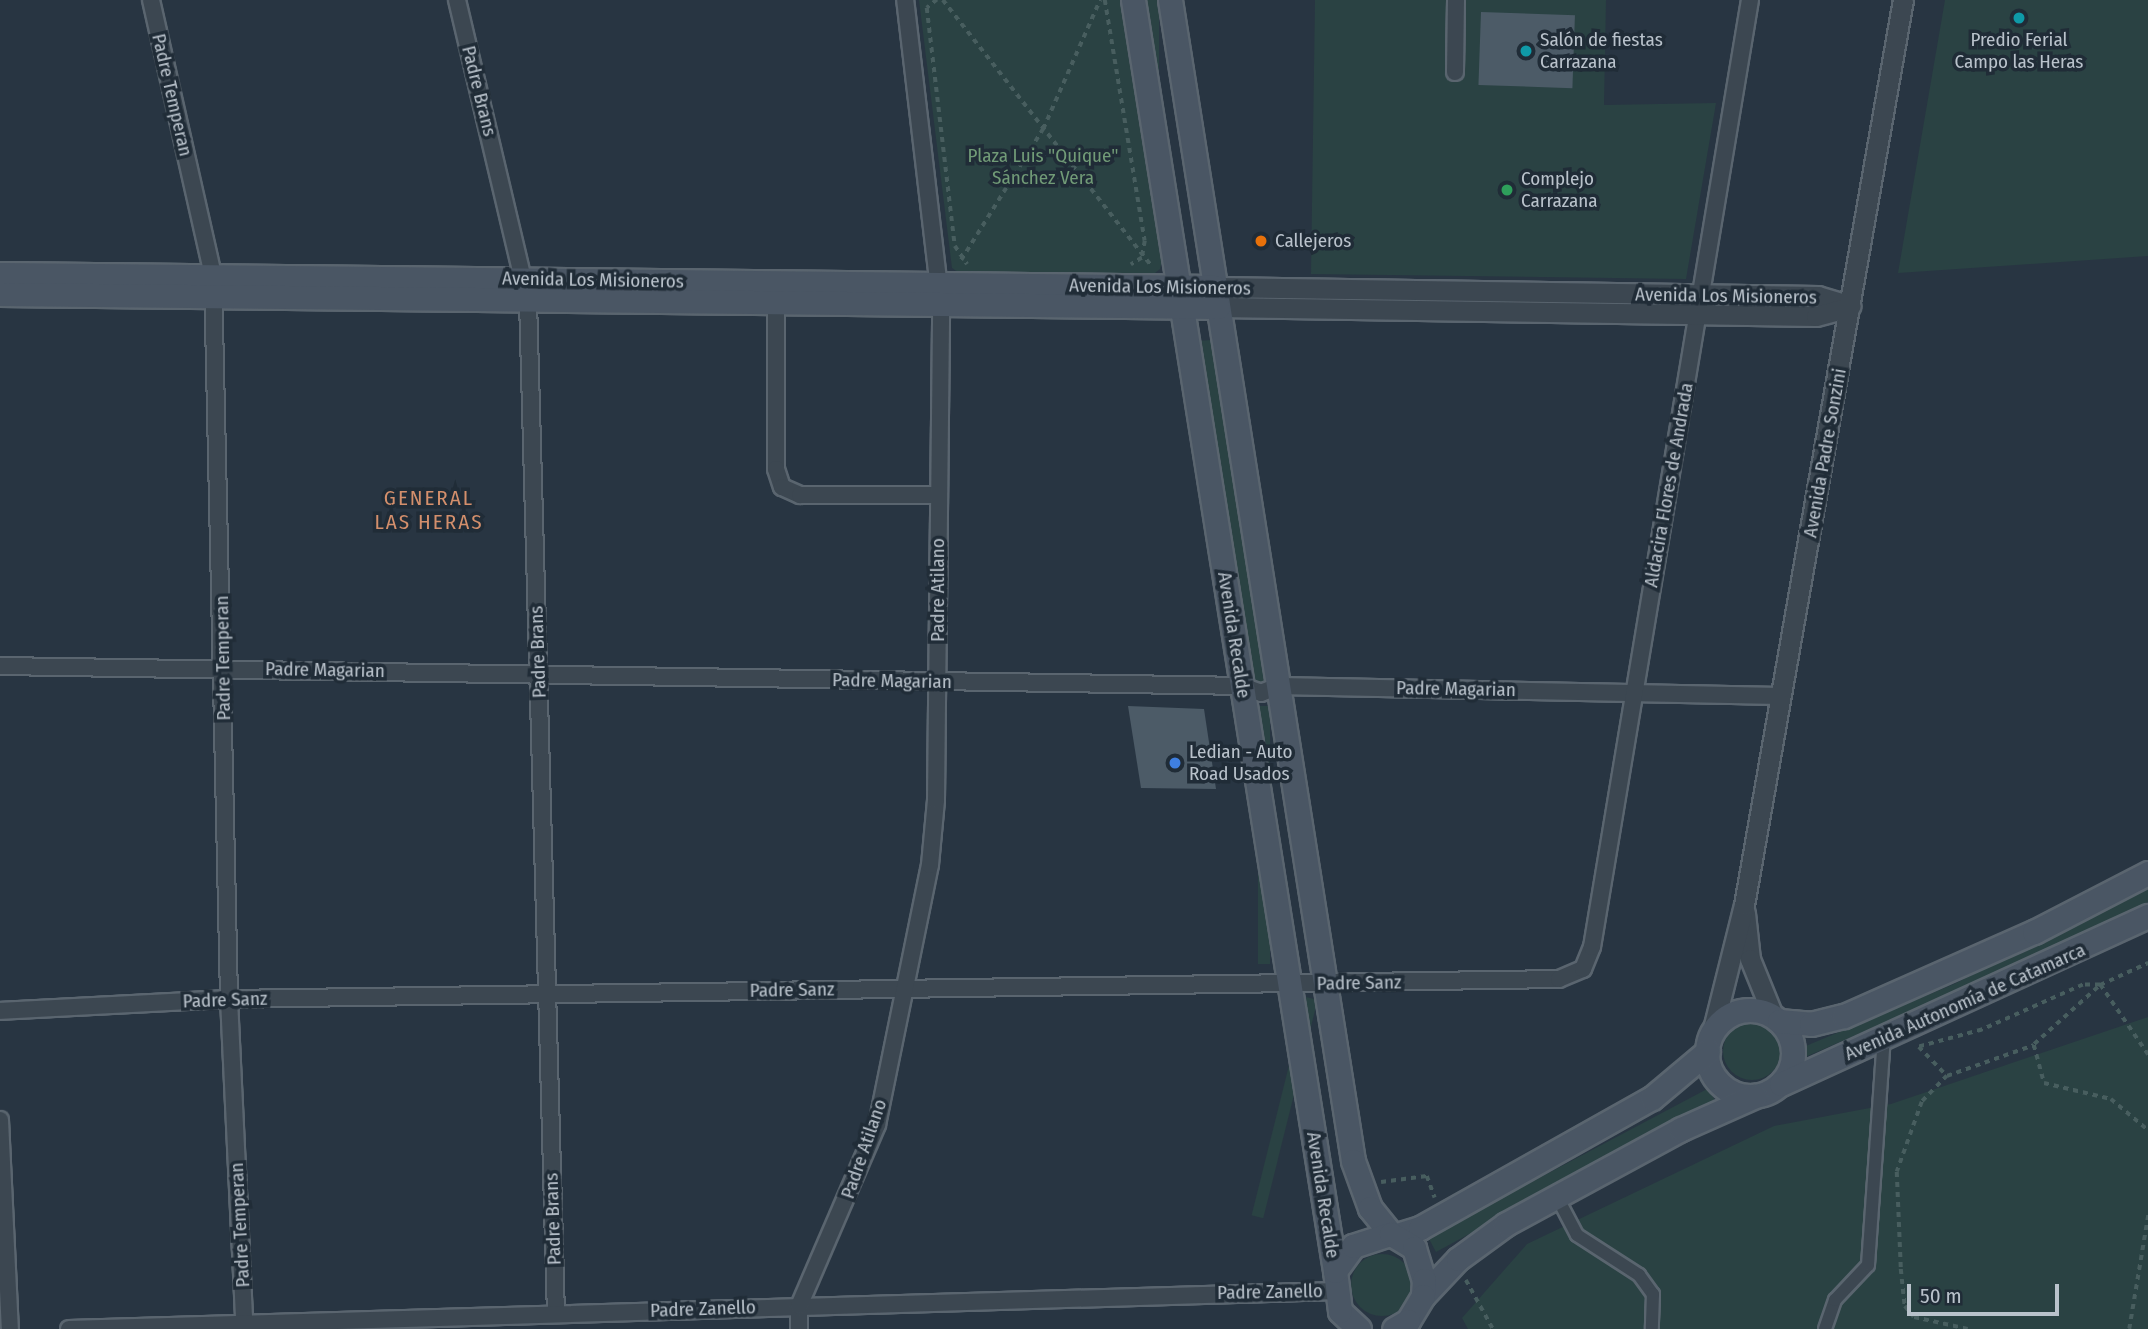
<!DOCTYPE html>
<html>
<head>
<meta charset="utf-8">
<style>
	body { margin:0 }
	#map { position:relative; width:2148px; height:1329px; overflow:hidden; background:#283542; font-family:"Fira Sans Condensed",sans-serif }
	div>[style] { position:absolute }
	.green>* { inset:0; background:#2a4243; transform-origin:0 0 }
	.round { border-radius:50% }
	.building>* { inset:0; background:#4c5b67; transform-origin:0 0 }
	.path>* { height:3.5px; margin-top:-1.75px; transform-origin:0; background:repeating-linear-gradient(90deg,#485e5f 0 5px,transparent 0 10px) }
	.roads { filter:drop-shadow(2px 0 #5a656f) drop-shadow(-2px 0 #5a656f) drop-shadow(0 2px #5a656f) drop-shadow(0 -2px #5a656f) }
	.pedestrian>* { height:12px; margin:-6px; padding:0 6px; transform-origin:6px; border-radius:6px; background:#3c4751 }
	.minor>* { height:16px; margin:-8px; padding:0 8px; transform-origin:8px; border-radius:8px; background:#3c4751 }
	.tertiary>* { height:19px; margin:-9.5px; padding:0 9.5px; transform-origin:9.5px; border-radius:9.5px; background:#3c4751 }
	.secondary>* { height:23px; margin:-11.5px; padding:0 11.5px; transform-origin:11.5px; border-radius:11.5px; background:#4a5664 }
	.secondary>.ring { margin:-11.5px; padding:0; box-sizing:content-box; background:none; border:23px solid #4a5664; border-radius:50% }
	.dots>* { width:19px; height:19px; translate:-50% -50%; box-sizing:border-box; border:4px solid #202c37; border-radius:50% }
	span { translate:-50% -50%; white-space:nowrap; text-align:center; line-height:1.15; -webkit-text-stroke:7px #202c37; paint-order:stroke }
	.poi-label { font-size:19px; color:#b9c2cb }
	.left { translate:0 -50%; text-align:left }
	.street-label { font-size:19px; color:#b9c2cb }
	.park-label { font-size:19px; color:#719b77 }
	.neighbourhood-label { font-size:21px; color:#d38f6c; letter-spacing:2px }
	.scale { position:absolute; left:1907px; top:1284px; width:152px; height:32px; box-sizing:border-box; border:4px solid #b9c2cb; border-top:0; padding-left:9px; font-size:21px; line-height:24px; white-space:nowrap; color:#b9c2cb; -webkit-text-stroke:5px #202c37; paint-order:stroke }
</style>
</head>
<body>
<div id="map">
	<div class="green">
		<div style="clip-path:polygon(919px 0,1121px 0,1163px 257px,1160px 269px,1150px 277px,962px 275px,952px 268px)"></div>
		<div style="left:1146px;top:0;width:13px;height:264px"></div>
		<div style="clip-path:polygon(1315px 0,1606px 0,1604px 105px,1716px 103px,1686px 279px,1311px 274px)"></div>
		<div style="clip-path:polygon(1945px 0,2148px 0,2148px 256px,1898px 273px)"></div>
		<div style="clip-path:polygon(1211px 340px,1267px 679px,1264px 684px,1254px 680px,1197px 341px)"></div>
		<div style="left:1258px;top:706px;width:12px;height:258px"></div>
		<div style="clip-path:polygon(2148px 889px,2148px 902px,2063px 945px,1803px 1058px,1801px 1048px,1954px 984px)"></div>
		<div style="left:1306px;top:997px;width:12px;height:225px;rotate:14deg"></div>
		<div style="clip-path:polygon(2148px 1017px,2148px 1329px,1468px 1329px,1462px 1318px,1527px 1244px,1774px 1126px,1891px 1104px)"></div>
		<div class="round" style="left:1723px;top:1022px;width:58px;height:58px"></div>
		<div style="clip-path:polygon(1709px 1088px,1715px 1101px,1436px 1252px,1428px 1237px)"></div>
		<div class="round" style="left:1351px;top:1254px;width:62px;height:62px"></div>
	</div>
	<div class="building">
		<div style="left:1481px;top:12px;width:94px;height:73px;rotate:2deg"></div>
		<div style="clip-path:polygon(1128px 706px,1204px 709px,1216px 789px,1141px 788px)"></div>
	</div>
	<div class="path">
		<div style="left:937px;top:0;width:13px;rotate:141deg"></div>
		<div style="left:927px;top:8px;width:240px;rotate:83.3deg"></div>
		<div style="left:955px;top:246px;width:22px;rotate:56deg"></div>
		<div style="left:943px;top:0;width:337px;rotate:51.9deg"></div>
		<div style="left:1105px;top:0;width:244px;rotate:80.6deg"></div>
		<div style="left:1145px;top:241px;width:17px;rotate:100deg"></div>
		<div style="left:1142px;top:258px;width:13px;rotate:148deg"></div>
		<div style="left:961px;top:260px;width:155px;rotate:-58deg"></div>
		<div style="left:1043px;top:129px;width:141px;rotate:-66.2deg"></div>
		<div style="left:2034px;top:1044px;width:89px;rotate:-41.8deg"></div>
		<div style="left:2100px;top:985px;width:53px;rotate:-24.6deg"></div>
		<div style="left:2148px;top:1055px;width:85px;rotate:-124.4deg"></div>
		<div style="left:2100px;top:985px;width:17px;rotate:180deg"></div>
		<div style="left:2083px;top:985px;width:111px;rotate:156deg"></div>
		<div style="left:1982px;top:1030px;width:65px;rotate:164.9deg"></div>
		<div style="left:1919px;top:1047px;width:40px;rotate:46deg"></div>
		<div style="left:1947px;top:1076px;width:92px;rotate:-19.6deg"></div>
		<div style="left:2034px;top:1045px;width:39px;rotate:75deg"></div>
		<div style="left:2044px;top:1083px;width:69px;rotate:13.4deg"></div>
		<div style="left:2111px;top:1099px;width:48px;rotate:40deg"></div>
		<div style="left:1947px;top:1076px;width:36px;rotate:134deg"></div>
		<div style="left:1922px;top:1102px;width:74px;rotate:109.7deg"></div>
		<div style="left:1897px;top:1172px;width:97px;rotate:87.6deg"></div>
		<div style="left:1901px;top:1269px;width:37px;rotate:84deg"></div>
		<div style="left:1905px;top:1306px;width:14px;rotate:51deg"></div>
		<div style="left:1914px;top:1317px;width:55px;rotate:12.5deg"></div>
		<div style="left:1381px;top:1182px;width:46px;rotate:-7.4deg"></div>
		<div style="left:1427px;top:1176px;width:23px;rotate:70deg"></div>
		<div style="left:1466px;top:1280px;width:56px;rotate:61.1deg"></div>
		<div style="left:2129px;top:1329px;width:116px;rotate:-80.5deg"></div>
	</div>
	<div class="roads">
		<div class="pedestrian">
			<div style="left:1556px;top:1195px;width:45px;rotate:62.3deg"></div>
			<div style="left:1577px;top:1235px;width:74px;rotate:32.8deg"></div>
			<div style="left:1639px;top:1275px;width:24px;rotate:54deg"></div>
			<div style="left:1653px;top:1294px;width:35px;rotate:92deg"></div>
			<div style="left:1825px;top:1329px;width:31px;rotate:-71deg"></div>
			<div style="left:1835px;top:1300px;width:48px;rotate:-46.7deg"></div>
			<div style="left:1868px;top:1265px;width:228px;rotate:-86deg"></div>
		</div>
		<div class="minor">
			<div style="left:151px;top:0;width:283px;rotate:77.3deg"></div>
			<div style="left:213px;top:276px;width:723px;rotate:88.73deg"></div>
			<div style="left:229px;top:999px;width:323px;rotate:87.3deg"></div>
			<div style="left:457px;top:0;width:308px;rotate:76.7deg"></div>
			<div style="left:528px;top:300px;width:1013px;rotate:88.42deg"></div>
			<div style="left:1455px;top:72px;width:72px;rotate:-89.2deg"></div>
			<div style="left:776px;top:303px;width:166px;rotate:90deg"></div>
			<div style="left:776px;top:469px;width:19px;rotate:72deg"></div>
			<div style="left:782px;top:487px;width:20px;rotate:24deg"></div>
			<div style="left:800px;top:495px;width:138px"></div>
			<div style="left:0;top:666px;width:1242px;rotate:0.92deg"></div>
			<div style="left:1242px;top:686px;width:20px;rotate:20deg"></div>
			<div style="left:1261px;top:693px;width:18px;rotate:-22deg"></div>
			<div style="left:1278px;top:686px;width:503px;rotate:1.14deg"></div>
			<div style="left:0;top:1011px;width:229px;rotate:-3deg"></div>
			<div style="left:229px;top:999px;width:1330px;rotate:-0.86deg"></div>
			<div style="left:1559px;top:979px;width:26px;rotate:-23deg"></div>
			<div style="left:1583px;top:969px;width:24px;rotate:-68deg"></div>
			<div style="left:1592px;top:947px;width:960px;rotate:-80.53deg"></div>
			<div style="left:0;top:1120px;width:209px;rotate:87.3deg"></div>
			<div style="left:69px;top:1329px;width:1268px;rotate:-1.72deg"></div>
			<div style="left:799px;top:1329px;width:23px;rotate:-90deg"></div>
			<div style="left:799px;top:1306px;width:197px;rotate:-66.7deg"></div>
			<div style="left:877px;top:1125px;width:265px;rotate:-78.5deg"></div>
			<div style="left:930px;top:865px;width:65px;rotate:-84.7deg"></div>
			<div style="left:936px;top:800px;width:495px;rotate:-89.4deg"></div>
			<div style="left:941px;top:305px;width:307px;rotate:-96.7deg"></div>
		</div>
		<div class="tertiary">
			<div style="left:1215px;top:287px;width:603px;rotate:0.86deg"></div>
			<div style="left:1818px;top:296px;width:34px;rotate:17deg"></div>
			<div style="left:1218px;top:307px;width:598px;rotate:0.86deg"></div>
			<div style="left:1816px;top:316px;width:34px;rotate:-15deg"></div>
			<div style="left:1745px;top:913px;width:46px;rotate:83.8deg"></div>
			<div style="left:1750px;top:959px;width:64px;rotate:67.9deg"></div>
			<div style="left:1711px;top:1037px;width:136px;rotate:-76deg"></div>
			<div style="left:1744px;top:905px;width:919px;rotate:-80.04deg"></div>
		</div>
		<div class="secondary">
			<div style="left:1133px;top:0;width:1287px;rotate:80.97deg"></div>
			<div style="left:1170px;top:0;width:1175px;rotate:81.04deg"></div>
			<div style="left:1353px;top:1161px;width:50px;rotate:70.1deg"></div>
			<div style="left:1370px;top:1208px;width:33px;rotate:51deg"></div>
			<div style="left:0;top:274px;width:1215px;rotate:0.61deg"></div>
			<div style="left:0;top:294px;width:1218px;rotate:0.61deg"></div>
			<div class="ring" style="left:1707px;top:1010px;width:63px;height:63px"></div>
			<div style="left:1779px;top:1021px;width:32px;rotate:5deg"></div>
			<div style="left:1811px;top:1024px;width:34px;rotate:-14deg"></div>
			<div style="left:1844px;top:1016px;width:208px;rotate:-23.9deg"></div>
			<div style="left:2034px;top:932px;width:128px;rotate:-27.4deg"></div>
			<div style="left:1781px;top:1084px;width:404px;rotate:-24.6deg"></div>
			<div style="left:1397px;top:1235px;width:24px;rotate:-17deg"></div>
			<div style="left:1420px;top:1228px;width:266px;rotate:-29.3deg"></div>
			<div style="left:1652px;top:1098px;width:73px;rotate:-40deg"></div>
			<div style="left:1423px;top:1296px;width:51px;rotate:-46.6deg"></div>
			<div style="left:1458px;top:1259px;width:59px;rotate:-36.1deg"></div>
			<div style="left:1506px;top:1224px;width:199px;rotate:-28.5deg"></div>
			<div style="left:1681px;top:1129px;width:81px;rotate:-24deg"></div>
			<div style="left:1359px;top:1329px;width:26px;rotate:-137deg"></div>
			<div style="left:1340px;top:1311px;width:40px;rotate:-97.1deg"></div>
			<div style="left:1335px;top:1271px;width:31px;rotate:-54deg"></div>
			<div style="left:1353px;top:1246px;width:40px;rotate:-18deg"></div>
			<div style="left:1391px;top:1234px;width:27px;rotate:31deg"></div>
			<div style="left:1414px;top:1248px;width:34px;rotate:73deg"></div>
			<div style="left:1424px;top:1280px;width:16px;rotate:94deg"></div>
			<div style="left:1423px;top:1296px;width:29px;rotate:121deg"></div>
			<div style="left:1408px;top:1321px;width:16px;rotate:150deg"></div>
		</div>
	</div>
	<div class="dots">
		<div style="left:2019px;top:18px;background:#0f9aa8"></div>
		<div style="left:1526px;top:51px;background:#0f9aa8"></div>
		<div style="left:1507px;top:190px;background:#2e9e5b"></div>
		<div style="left:1261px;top:241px;background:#e8710a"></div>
		<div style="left:1175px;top:763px;background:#3f7fe0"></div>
	</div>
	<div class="poi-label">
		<span class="left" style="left:1540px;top:51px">Salón de fiestas<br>Carrazana</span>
		<span style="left:2019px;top:51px">Predio Ferial<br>Campo las Heras</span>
		<span class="left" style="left:1521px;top:190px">Complejo<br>Carrazana</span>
		<span class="left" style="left:1275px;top:241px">Callejeros</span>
		<span class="left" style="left:1189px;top:763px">Ledian - Auto<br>Road Usados</span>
	</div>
	<div class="street-label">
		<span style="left:479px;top:91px;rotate:76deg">Padre Brans</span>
		<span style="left:172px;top:95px;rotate:77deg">Padre Temperan</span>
		<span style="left:593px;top:280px;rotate:1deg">Avenida Los Misioneros</span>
		<span style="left:1160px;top:287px;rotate:1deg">Avenida Los Misioneros</span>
		<span style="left:1726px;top:296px;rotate:1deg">Avenida Los Misioneros</span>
		<span style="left:1825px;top:453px;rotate:-80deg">Avenida Padre Sonzini</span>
		<span style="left:1669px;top:485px;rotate:-80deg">Aldacira Flores de Andrada</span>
		<span style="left:938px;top:590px;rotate:-90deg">Padre Atilano</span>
		<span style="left:1234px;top:635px;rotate:81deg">Avenida Recalde</span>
		<span style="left:538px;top:652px;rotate:-92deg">Padre Brans</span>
		<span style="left:223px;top:658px;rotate:-91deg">Padre Temperan</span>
		<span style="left:325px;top:670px;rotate:1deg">Padre Magarian</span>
		<span style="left:892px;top:681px;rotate:1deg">Padre Magarian</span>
		<span style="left:1456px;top:689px;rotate:1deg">Padre Magarian</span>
		<span style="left:1359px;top:983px;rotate:-1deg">Padre Sanz</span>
		<span style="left:792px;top:990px;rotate:-1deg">Padre Sanz</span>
		<span style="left:225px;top:1000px;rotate:-2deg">Padre Sanz</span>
		<span style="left:1965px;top:1002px;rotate:-24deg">Avenida Autonomía de Catamarca</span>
		<span style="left:864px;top:1149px;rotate:-71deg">Padre Atilano</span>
		<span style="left:1323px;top:1195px;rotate:81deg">Avenida Recalde</span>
		<span style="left:553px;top:1219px;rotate:-92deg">Padre Brans</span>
		<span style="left:240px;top:1225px;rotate:-93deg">Padre Temperan</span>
		<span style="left:1270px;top:1292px;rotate:-1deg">Padre Zanello</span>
		<span style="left:703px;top:1309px;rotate:-2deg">Padre Zanello</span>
	</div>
	<div class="park-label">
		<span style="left:1043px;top:167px">Plaza Luis "Quique"<br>Sánchez Vera</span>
	</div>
	<div class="neighbourhood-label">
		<span style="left:429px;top:510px">GENERAL<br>LAS HERAS</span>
	</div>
	<div class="scale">50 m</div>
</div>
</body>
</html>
